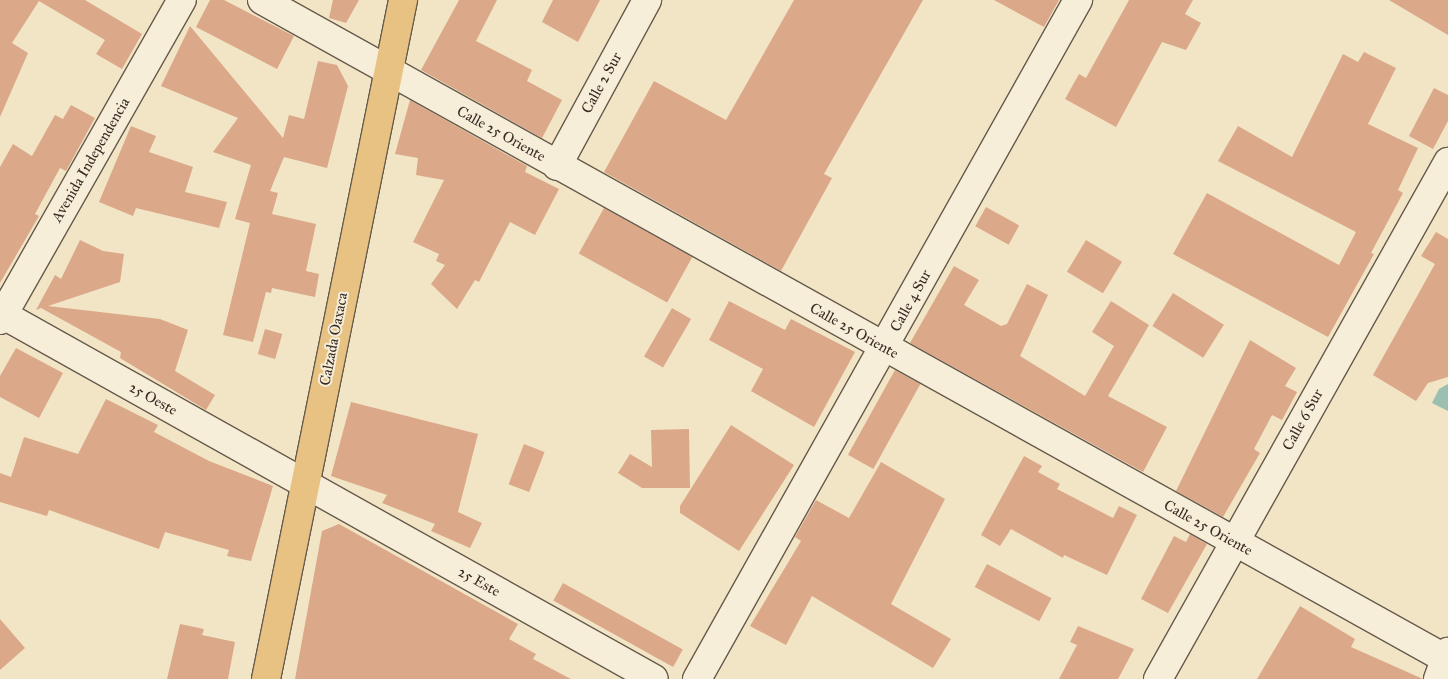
<!DOCTYPE html>
<html>
<head>
<meta charset="utf-8">
<style>
	body { margin:0 }
	#map { position:relative; width:1448px; height:679px; overflow:hidden; background:#f1e5c5; font-family:"IM FELL Great Primer",serif }
	div>[style] { position:absolute }
	.water>* { inset:0; background:#9bbfb0 }
	.building>* { inset:0; background:#dba889; transform-origin:0 0 }
	.roads { filter:drop-shadow(1px 0 #675a4c) drop-shadow(-1px 0 #675a4c) drop-shadow(0 1px #675a4c) drop-shadow(0 -1px #675a4c) }
	.street>* { height:28px; margin:-14px; padding:0 14px; transform-origin:14px; border-radius:14px; background:#f6eed9 }
	.secondary>* { height:28px; margin:-14px; padding:0 14px; transform-origin:14px; border-radius:14px; background:#f6eed9 }
	.primary>* { height:28px; margin:-14px; padding:0 14px; transform-origin:14px; border-radius:14px; background:#e8c282 }
	span { translate:-50% -50%; white-space:nowrap; text-align:center; line-height:1.15; -webkit-text-stroke:4px #f6eed9; paint-order:stroke }
	.street-label { font-size:15px; color:#392b24 }
</style>
</head>
<body>
<div id="map">
	<div class="water">
		<div style="clip-path:polygon(1448px 384px,1448px 411px,1432px 403px,1439px 389px)"></div>
	</div>
	<div class="building">
		<div style="clip-path:polygon(0 0,85px 0,142px 34px,122px 69px,96px 54px,105px 40px,39px 1px,12px 43px,28px 53px,0 117px)"></div>
		<div style="clip-path:polygon(210px 0,224px 0,294px 36px,277px 69px,196px 27px)"></div>
		<div style="clip-path:polygon(333px 0,359px 0,346px 23px,329px 18px)"></div>
		<div style="clip-path:polygon(459px 0,497px 0,476px 41px,532px 70px,527px 81px,562px 100px,542px 138px,421px 70px)"></div>
		<div style="clip-path:polygon(553px 0,600px 0,578px 42px,542px 22px)"></div>
		<div style="clip-path:polygon(794px 0,923px 0,824px 174px,832px 178px,781px 271px,604px 172px,654px 81px,726px 120px)"></div>
		<div style="clip-path:polygon(994px 0,1059px 0,1044px 27px)"></div>
		<div style="clip-path:polygon(1129px 0,1193px 0,1185px 14px,1201px 23px,1186px 50px,1162px 42px,1116px 127px,1065px 99px,1079px 74px,1086px 78px)"></div>
		<div style="clip-path:polygon(1389px 0,1448px 0,1448px 35px)"></div>
		<div style="clip-path:polygon(190px 26px,283px 138px,289px 115px,304px 119px,318px 61px,337px 65px,348px 86px,327px 168px,284px 157px,270px 191px,278px 193px,272px 214px,316px 224px,306px 271px,319px 274px,315px 297px,272px 288px,271px 293px,266px 292px,253px 342px,223px 335px,250px 223px,235px 219px,251px 165px,213px 152px,238px 118px,161px 86px)"></div>
		<div style="clip-path:polygon(1364px 52px,1396px 68px,1368px 124px,1418px 148px,1398px 190px,1403px 193px,1371px 253px,1374px 254px,1328px 337px,1173px 254px,1207px 193px,1339px 265px,1356px 232px,1218px 161px,1238px 126px,1292px 157px,1343px 54px,1358px 62px)"></div>
		<div style="clip-path:polygon(1434px 88px,1448px 95px,1448px 121px,1433px 149px,1409px 136px)"></div>
		<div style="clip-path:polygon(410px 100px,527px 166px,525px 172px,559px 189px,535px 235px,510px 222px,479px 282px,475px 280px,457px 309px,431px 284px,445px 265px,436px 261px,439px 254px,413px 242px,444px 180px,416px 175px,418px 158px,395px 154px)"></div>
		<div style="clip-path:polygon(71px 105px,95px 118px,66px 171px,60px 168px,35px 214px,39px 216px,0 283px,0 167px,13px 144px,32px 156px,55px 115px,63px 119px)"></div>
		<div style="clip-path:polygon(131px 126px,156px 136px,149px 152px,193px 167px,185px 192px,227px 202px,219px 228px,136px 208px,133px 216px,99px 202px)"></div>
		<div style="left:986px;top:207px;width:38px;height:22px;rotate:29deg"></div>
		<div style="left:604px;top:208px;width:101px;height:52px;rotate:29deg"></div>
		<div style="clip-path:polygon(1436px 232px,1448px 239px,1448px 377px,1428px 383px,1416px 401px,1373px 375px,1435px 264px,1421px 256px)"></div>
		<div style="clip-path:polygon(80px 240px,103px 251px,124px 254px,120px 282px,48px 306px,160px 319px,188px 330px,175px 371px,215px 395px,206px 410px,120px 358px,121px 352px,41px 308px,36px 310px,55px 275px,61px 279px)"></div>
		<div style="left:1086px;top:240px;width:42px;height:37px;rotate:31deg"></div>
		<div style="clip-path:polygon(954px 266px,979px 280px,964px 305px,1001px 326px,1007px 324px,1027px 284px,1048px 295px,1020px 356px,1085px 396px,1114px 346px,1092px 332px,1111px 301px,1149px 325px,1108px 396px,1167px 427px,1143px 472px,910px 343px)"></div>
		<div style="left:1173px;top:293px;width:60px;height:39px;rotate:32deg"></div>
		<div style="clip-path:polygon(729px 301px,785px 330px,791px 319px,855px 352px,814px 427px,751px 391px,763px 369px,709px 340px)"></div>
		<div style="left:672px;top:308px;width:22px;height:56px;rotate:30deg"></div>
		<div style="left:265px;top:329px;width:18px;height:26px;rotate:16deg"></div>
		<div style="clip-path:polygon(1250px 340px,1296px 368px,1285px 386px,1297px 392px,1282px 420px,1272px 415px,1254px 449px,1260px 453px,1223px 517px,1176px 491px)"></div>
		<div style="clip-path:polygon(16px 348px,63px 373px,39px 418px,0 397px,0 376px)"></div>
		<div style="left:895px;top:370px;width:29px;height:97px;rotate:29deg"></div>
		<div style="clip-path:polygon(106px 399px,158px 425px,154px 432px,209px 461px,273px 486px,251px 561px,227px 556px,229px 550px,165px 532px,159px 549px,49px 510px,47px 516px,0 502px,0 473px,11px 477px,24px 437px,78px 454px)"></div>
		<div style="clip-path:polygon(351px 402px,478px 434px,458px 512px,482px 523px,470px 548px,431px 531px,435px 524px,382px 503px,387px 495px,331px 476px)"></div>
		<div style="clip-path:polygon(731px 425px,794px 465px,739px 551px,680px 513px,680px 506px)"></div>
		<div style="clip-path:polygon(689px 429px,690px 488px,642px 488px,618px 473px,630px 454px,652px 467px,651px 430px)"></div>
		<div style="left:524px;top:444px;width:22px;height:43px;rotate:21deg"></div>
		<div style="clip-path:polygon(1024px 456px,1042px 466px,1038px 472px,1060px 484px,1057px 489px,1113px 518px,1119px 506px,1137px 515px,1107px 575px,1064px 555px,1063px 558px,1011px 529px,1000px 546px,981px 535px)"></div>
		<div style="clip-path:polygon(881px 462px,945px 499px,891px 604px,951px 639px,933px 668px,812px 596px,786px 645px,750px 626px,801px 541px,795px 537px,816px 500px,849px 518px)"></div>
		<div style="clip-path:polygon(339px 524px,518px 624px,509px 639px,536px 654px,533px 659px,571px 679px,295px 679px,322px 531px)"></div>
		<div style="clip-path:polygon(1190px 534px,1207px 544px,1168px 613px,1141px 599px,1174px 536px,1186px 542px)"></div>
		<div style="left:987px;top:564px;width:73px;height:26px;rotate:28deg"></div>
		<div style="left:563px;top:583px;width:137px;height:20px;rotate:29deg"></div>
		<div style="clip-path:polygon(1300px 606px,1355px 639px,1351px 647px,1423px 679px,1257px 679px)"></div>
		<div style="clip-path:polygon(0 619px,25px 648px,0 670px)"></div>
		<div style="clip-path:polygon(180px 624px,204px 629px,202px 635px,235px 642px,228px 679px,167px 679px)"></div>
		<div style="clip-path:polygon(1078px 626px,1134px 649px,1118px 679px,1059px 679px,1077px 645px,1070px 642px)"></div>
	</div>
	<div class="roads">
		<div class="street">
			<div style="left:262px;top:0;width:1357px;rotate:29.1deg"></div>
			<div style="left:557px;top:166px;width:189px;rotate:-61.5deg"></div>
			<div style="left:0;top:313px;width:749px;rotate:29.23deg"></div>
			<div style="left:0;top:320px;width:368px;rotate:-60.4deg"></div>
			<div style="left:697px;top:679px;width:779px;rotate:-60.7deg"></div>
			<div style="left:1158px;top:679px;width:593px;rotate:-60.71deg"></div>
		</div>
		<div class="secondary">
			<div style="left:1438px;top:679px;width:29px;rotate:-70deg"></div>
		</div>
		<div class="primary">
			<div style="left:266px;top:679px;width:693px;rotate:-78.59deg"></div>
		</div>
	</div>
	<div class="street-label">
		<span style="left:602px;top:83px;rotate:-61deg">Calle 2 Sur</span>
		<span style="left:501px;top:134px;rotate:29deg">Calle 25 Oriente</span>
		<span style="left:91px;top:160px;rotate:-60deg">Avenida Independencia</span>
		<span style="left:911px;top:301px;rotate:-61deg">Calle 4 Sur</span>
		<span style="left:854px;top:331px;rotate:29deg">Calle 25 Oriente</span>
		<span style="left:334px;top:339px;rotate:-79deg">Calzada Oaxaca</span>
		<span style="left:153px;top:399px;rotate:29deg">25 Oeste</span>
		<span style="left:1303px;top:420px;rotate:-61deg">Calle 6 Sur</span>
		<span style="left:1208px;top:528px;rotate:29deg">Calle 25 Oriente</span>
		<span style="left:479px;top:582px;rotate:29deg">25 Este</span>
	</div>
</div>
</body>
</html>
